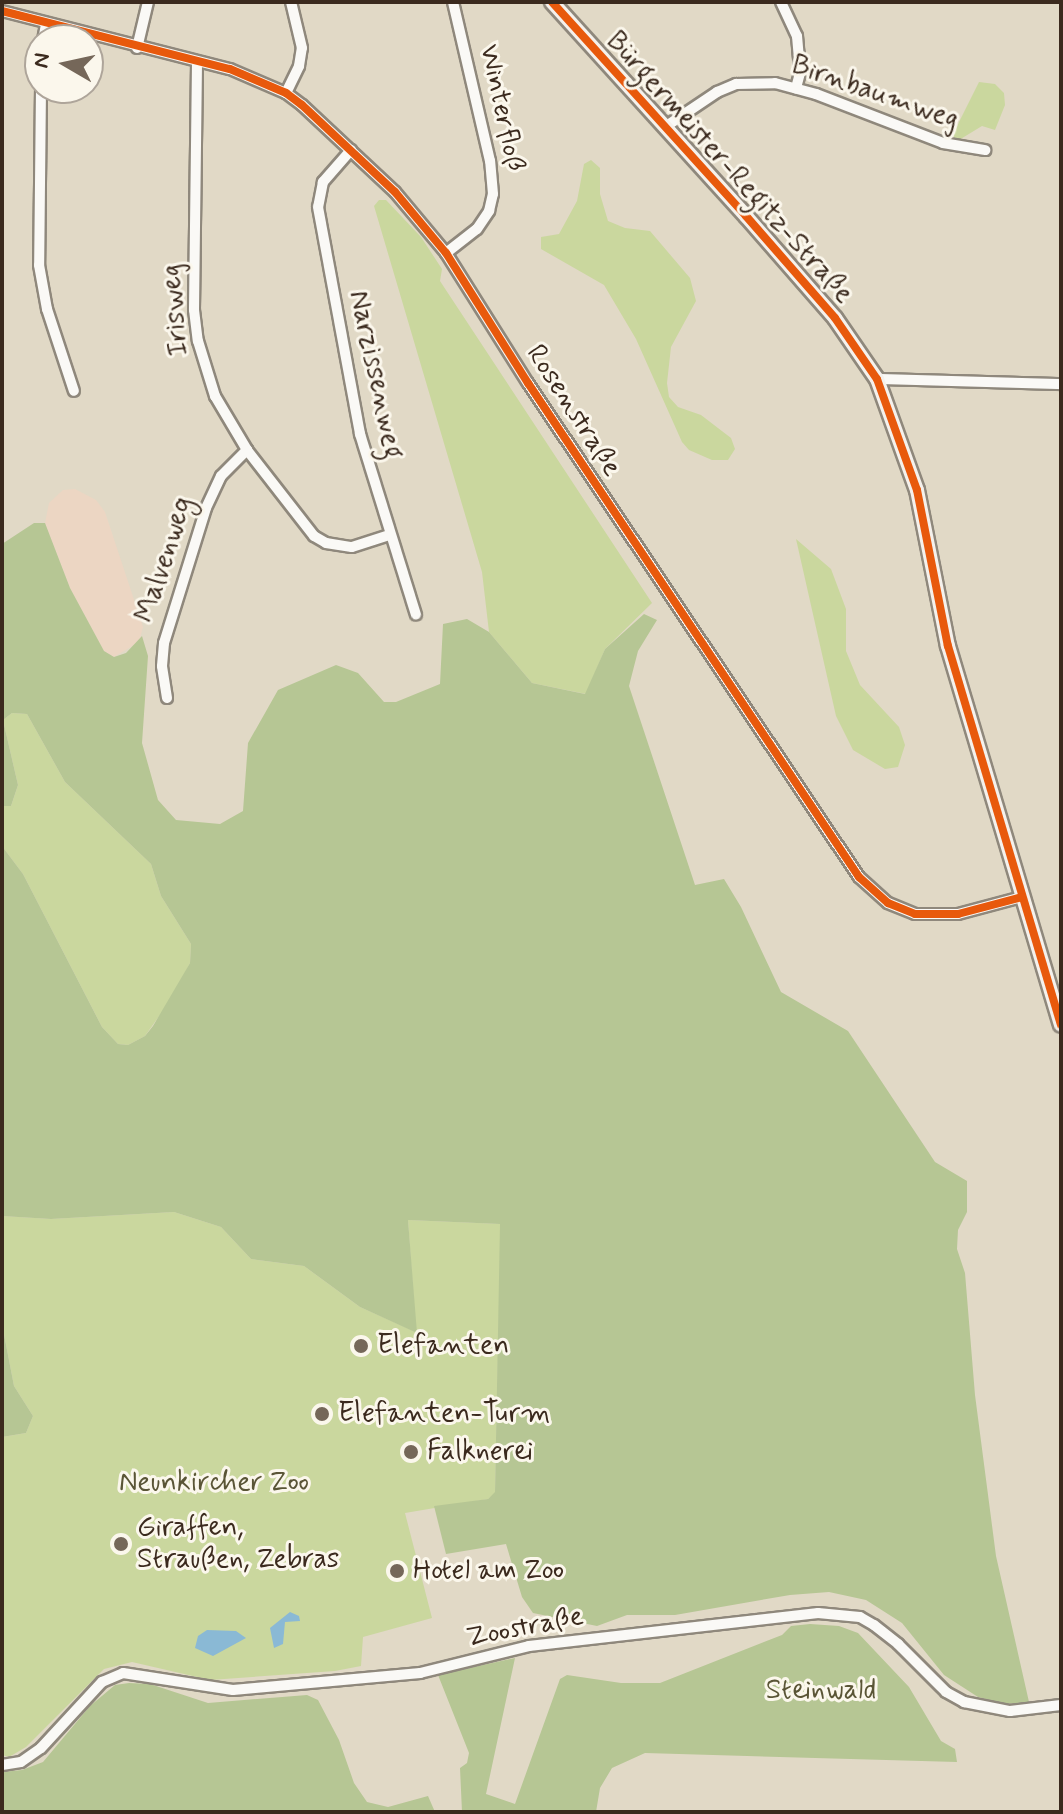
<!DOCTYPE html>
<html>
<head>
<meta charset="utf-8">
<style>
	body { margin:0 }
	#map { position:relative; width:1063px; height:1814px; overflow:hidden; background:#e1d9c6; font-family:Mynerve,sans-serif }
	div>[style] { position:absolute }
	.built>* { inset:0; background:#ecd6c3 }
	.green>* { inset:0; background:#cad79e }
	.forest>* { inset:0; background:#b6c694 }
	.water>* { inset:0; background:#8ab9d5 }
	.roads { filter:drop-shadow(2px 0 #8f887c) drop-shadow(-2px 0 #8f887c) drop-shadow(0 2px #8f887c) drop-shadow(0 -2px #8f887c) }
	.street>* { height:10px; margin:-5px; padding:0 5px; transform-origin:5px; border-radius:5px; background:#faf9f6 }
	.secondary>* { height:14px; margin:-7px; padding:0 7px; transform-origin:7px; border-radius:7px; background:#f5f1ec }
	.cycleway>* { height:8px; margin:-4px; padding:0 4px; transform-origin:4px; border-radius:4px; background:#e8590c }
	.dots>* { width:22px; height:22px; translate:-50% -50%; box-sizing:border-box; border:4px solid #fbf7ec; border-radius:50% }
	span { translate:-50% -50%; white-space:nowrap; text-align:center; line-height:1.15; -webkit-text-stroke:6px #fbf7ec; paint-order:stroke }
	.street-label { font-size:28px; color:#3b2a1e }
	.poi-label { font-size:28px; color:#3b2a1e }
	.left { translate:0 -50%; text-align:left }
	.park-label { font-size:28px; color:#5a5536 }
	.frame { position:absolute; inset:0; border:4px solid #3b2a1e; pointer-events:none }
	.north { position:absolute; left:24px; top:24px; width:80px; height:80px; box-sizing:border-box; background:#fbf7ec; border:2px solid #aea59a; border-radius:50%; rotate:279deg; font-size:22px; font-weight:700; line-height:32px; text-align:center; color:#3b2a1e }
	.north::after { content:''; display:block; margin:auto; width:28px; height:36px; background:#756759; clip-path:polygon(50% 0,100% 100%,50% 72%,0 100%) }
</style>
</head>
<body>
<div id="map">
	<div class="built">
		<div style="clip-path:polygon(75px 489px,96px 500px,105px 512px,143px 627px,139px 642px,114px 657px,104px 651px,70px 588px,45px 523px,49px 503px,63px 490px)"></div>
	</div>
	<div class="green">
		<div style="clip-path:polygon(979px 82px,995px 84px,1004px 93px,1005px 105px,995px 130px,982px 126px,959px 140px,952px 136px)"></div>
		<div style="clip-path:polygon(591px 160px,600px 168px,600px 194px,608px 221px,625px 228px,650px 231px,690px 278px,696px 301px,671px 347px,667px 383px,669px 397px,678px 407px,701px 415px,731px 438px,735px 449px,728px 460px,712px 460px,689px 450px,682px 442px,636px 339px,604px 285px,541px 249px,541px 237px,559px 234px,577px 201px,584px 164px)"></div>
		<div style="clip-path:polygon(379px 200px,386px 200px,421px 237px,442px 269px,440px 281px,652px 603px,605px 649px,586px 694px,532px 683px,489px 632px,482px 572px,374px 206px)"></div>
		<div style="clip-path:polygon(796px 539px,831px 569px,846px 609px,846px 651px,860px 685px,899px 727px,905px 745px,898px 767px,885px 769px,853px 750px,836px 716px)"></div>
		<div style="clip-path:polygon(12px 713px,27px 714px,65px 782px,151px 864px,161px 896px,191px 944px,190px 963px,174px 995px,145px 1036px,128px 1045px,118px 1044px,102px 1027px,23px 874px,2px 846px,2px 806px,11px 806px,18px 785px,3px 720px)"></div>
		<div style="clip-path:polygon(174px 1212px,221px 1227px,251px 1259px,304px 1266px,360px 1307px,416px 1332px,408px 1220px,501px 1224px,495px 1493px,488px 1499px,405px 1513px,432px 1618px,363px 1637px,361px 1666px,335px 1671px,210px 1680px,132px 1662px,104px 1669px,26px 1747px,9px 1757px,2px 1755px,2px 1437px,26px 1433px,33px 1416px,14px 1386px,2px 1324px,2px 1216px,51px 1219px)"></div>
	</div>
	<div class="forest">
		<div style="clip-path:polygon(34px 523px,45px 523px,70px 588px,104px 651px,114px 657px,126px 653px,142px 636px,148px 656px,142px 743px,158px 800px,176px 820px,220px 824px,243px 811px,248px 743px,278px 690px,336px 665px,358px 673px,384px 702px,396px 702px,440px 684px,443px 624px,467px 619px,489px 632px,532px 683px,585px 694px,605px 649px,644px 614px,657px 620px,638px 651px,629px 686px,695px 885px,724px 879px,741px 907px,781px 992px,848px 1031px,935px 1162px,967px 1181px,967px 1212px,958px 1230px,957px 1249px,965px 1273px,975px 1395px,996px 1556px,1029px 1702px,1005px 1704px,978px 1697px,944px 1675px,902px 1623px,866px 1600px,829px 1592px,790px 1595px,675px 1615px,627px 1615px,597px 1626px,533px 1613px,522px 1597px,506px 1544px,446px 1554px,434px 1506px,488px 1499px,495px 1492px,500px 1224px,408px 1220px,417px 1333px,360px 1307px,304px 1266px,251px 1259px,221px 1227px,174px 1212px,51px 1219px,2px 1216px,2px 846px,23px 874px,102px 1027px,118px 1044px,128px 1045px,145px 1036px,153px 1026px,190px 963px,191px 944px,161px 896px,151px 864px,65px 782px,27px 714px,12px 713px,3px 720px,18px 785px,11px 806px,2px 806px,2px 544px)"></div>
		<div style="clip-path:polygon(2px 1324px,14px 1386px,33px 1416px,26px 1433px,2px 1437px)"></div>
		<div style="clip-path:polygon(810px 1624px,839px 1626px,858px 1633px,909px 1687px,941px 1741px,955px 1749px,957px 1762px,645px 1753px,612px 1768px,600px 1788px,596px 1812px,462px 1812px,460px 1768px,467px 1763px,469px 1753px,438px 1675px,515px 1658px,486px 1794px,515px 1804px,560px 1679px,567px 1675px,621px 1683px,660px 1683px,782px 1635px,791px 1626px)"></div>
		<div style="clip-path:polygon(129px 1683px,150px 1684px,208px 1703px,307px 1695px,318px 1700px,339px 1740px,354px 1783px,367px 1802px,388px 1807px,428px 1796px,435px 1812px,2px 1812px,2px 1772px,22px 1770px,43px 1762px,90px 1706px,115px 1685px)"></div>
	</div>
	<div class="water">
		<div style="clip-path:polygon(290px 1612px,299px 1616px,300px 1621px,285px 1622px,283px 1644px,274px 1648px,270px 1628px)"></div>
		<div style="clip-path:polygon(207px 1630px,236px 1631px,246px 1638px,213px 1656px,195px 1648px,198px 1636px)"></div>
	</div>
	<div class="roads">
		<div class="street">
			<div style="left:781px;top:2px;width:38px;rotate:65deg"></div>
			<div style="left:797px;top:36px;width:37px;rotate:85deg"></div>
			<div style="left:800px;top:73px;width:16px;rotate:105deg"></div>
			<div style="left:2px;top:11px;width:235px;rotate:14.3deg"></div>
			<div style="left:230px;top:69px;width:61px;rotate:23.2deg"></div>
			<div style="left:286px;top:93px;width:20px;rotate:37deg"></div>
			<div style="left:302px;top:105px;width:127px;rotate:43.1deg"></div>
			<div style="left:395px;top:192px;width:80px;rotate:50.1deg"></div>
			<div style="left:446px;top:253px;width:154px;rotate:57.8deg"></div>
			<div style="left:528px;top:383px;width:595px;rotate:56.18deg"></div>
			<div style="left:859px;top:877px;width:39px;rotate:42deg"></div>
			<div style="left:888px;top:903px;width:29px;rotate:22deg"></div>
			<div style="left:915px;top:914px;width:43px"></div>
			<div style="left:958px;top:914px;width:66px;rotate:-14.9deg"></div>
			<div style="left:43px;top:40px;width:15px;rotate:-79deg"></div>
			<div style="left:137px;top:48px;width:47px;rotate:-76.6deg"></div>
			<div style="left:197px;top:63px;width:247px;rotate:90.7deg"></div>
			<div style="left:194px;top:310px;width:31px;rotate:83deg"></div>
			<div style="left:198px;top:341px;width:58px;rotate:72.8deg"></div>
			<div style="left:215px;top:396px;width:63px;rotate:59.3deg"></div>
			<div style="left:247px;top:450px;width:109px;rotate:52.1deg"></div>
			<div style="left:314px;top:536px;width:14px;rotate:30deg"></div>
			<div style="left:326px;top:543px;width:26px;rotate:9deg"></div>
			<div style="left:352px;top:547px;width:40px;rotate:-18deg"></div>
			<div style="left:41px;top:88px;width:177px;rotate:90.6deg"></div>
			<div style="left:39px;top:265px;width:45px;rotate:79.7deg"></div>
			<div style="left:47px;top:309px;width:86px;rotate:71.8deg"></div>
			<div style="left:286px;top:93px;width:30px;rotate:-64deg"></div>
			<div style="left:299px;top:66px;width:18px;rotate:-81deg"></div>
			<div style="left:302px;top:48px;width:47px;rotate:-103.4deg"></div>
			<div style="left:665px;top:127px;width:63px;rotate:-33.9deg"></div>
			<div style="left:717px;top:92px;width:21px;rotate:-23deg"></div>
			<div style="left:736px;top:84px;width:39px;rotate:-1deg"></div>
			<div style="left:775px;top:83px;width:42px;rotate:15deg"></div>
			<div style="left:816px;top:94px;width:136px;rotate:21.1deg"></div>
			<div style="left:943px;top:143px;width:43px;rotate:9.5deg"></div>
			<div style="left:351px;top:150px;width:43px;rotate:131.2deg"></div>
			<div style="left:323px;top:182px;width:25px;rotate:101deg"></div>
			<div style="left:318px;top:207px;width:231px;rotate:79.5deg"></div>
			<div style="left:360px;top:434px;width:189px;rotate:72.8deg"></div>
			<div style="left:446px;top:253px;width:39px;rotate:-38deg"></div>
			<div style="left:477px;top:229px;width:22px;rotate:-56deg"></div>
			<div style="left:489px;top:211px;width:17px;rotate:-77deg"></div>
			<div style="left:493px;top:194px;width:33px;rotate:-95deg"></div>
			<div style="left:490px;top:161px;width:163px;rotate:-103.1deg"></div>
			<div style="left:877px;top:379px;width:184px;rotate:1.6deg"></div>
			<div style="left:167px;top:698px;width:32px;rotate:-99deg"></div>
			<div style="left:162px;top:666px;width:23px;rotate:-85deg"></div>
			<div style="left:164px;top:643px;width:141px;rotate:-72.7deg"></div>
			<div style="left:206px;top:508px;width:35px;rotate:-65deg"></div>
			<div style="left:221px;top:476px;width:37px;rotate:-45deg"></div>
			<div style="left:2px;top:1765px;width:19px;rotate:-9deg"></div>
			<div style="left:21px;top:1762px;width:24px;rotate:-35deg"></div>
			<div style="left:41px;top:1748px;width:90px;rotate:-47.3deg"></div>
			<div style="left:102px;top:1682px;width:23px;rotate:-23deg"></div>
			<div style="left:123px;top:1673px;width:111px;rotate:8.8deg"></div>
			<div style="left:233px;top:1690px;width:188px;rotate:-5.2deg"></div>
			<div style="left:420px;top:1673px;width:112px;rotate:-13.9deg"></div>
			<div style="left:529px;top:1646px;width:291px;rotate:-6.5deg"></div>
			<div style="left:818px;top:1613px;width:42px;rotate:5.4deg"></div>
			<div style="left:860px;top:1617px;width:16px;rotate:30deg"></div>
			<div style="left:874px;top:1625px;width:31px;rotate:38deg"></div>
			<div style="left:898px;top:1644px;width:68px;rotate:45deg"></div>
			<div style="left:946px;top:1692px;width:21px;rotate:29deg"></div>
			<div style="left:964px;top:1702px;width:47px;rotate:11.1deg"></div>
			<div style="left:1010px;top:1711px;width:51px;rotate:-6.7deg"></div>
		</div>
		<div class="secondary">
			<div style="left:552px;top:2px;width:289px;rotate:47.8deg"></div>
			<div style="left:746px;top:216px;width:135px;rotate:48.9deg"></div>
			<div style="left:835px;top:318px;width:74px;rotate:55.5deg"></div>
			<div style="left:877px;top:379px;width:118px;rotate:70.2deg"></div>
			<div style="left:917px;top:490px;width:159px;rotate:78.8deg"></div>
			<div style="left:948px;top:646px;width:395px;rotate:73.4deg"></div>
		</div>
	</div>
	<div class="cycleway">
		<div style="left:552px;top:2px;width:289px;rotate:47.8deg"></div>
		<div style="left:746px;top:216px;width:135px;rotate:48.9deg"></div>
		<div style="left:835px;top:318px;width:74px;rotate:55.5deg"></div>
		<div style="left:877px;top:379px;width:118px;rotate:70.2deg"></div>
		<div style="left:917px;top:490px;width:159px;rotate:78.8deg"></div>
		<div style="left:948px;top:646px;width:395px;rotate:73.4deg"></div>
		<div style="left:2px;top:11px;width:235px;rotate:14.3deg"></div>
		<div style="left:230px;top:69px;width:61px;rotate:23.2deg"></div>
		<div style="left:286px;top:93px;width:20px;rotate:37deg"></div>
		<div style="left:302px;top:105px;width:127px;rotate:43.1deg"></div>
		<div style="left:395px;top:192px;width:80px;rotate:50.1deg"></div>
		<div style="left:446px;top:253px;width:154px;rotate:57.8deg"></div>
		<div style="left:528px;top:383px;width:595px;rotate:56.18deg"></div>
		<div style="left:859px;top:877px;width:39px;rotate:42deg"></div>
		<div style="left:888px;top:903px;width:29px;rotate:22deg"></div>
		<div style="left:915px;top:914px;width:43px"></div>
		<div style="left:958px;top:914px;width:66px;rotate:-14.9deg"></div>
	</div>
	<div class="dots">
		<div style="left:361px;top:1346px;background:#756759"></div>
		<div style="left:322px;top:1414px;background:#756759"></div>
		<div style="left:411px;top:1452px;background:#756759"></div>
		<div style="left:121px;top:1544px;background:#756759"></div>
		<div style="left:397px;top:1571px;background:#756759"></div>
	</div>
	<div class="street-label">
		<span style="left:875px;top:93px;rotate:19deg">Birnbaumweg</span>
		<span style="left:501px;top:108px;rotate:78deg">Winterfloß</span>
		<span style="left:729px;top:168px;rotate:48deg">Bürgermeister-Regitz-Straße</span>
		<span style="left:176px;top:310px;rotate:-95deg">Irisweg</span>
		<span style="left:375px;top:375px;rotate:78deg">Narzissenweg</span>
		<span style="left:573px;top:411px;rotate:57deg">Rosenstraße</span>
		<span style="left:165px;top:560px;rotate:-72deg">Malvenweg</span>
		<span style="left:525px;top:1628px;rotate:-11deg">Zoostraße</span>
	</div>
	<div class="poi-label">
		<span class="left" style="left:377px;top:1346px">Elefanten</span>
		<span class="left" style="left:338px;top:1414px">Elefanten-Turm</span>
		<span class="left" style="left:427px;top:1452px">Falknerei</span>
		<span class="left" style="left:137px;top:1544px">Giraffen,<br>Straußen, Zebras</span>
		<span class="left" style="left:413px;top:1571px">Hotel am Zoo</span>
	</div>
	<div class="park-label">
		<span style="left:214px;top:1483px">Neunkircher Zoo</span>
		<span style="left:821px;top:1691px">Steinwald</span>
	</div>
	<div class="frame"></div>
	<div class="north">N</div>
</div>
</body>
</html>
